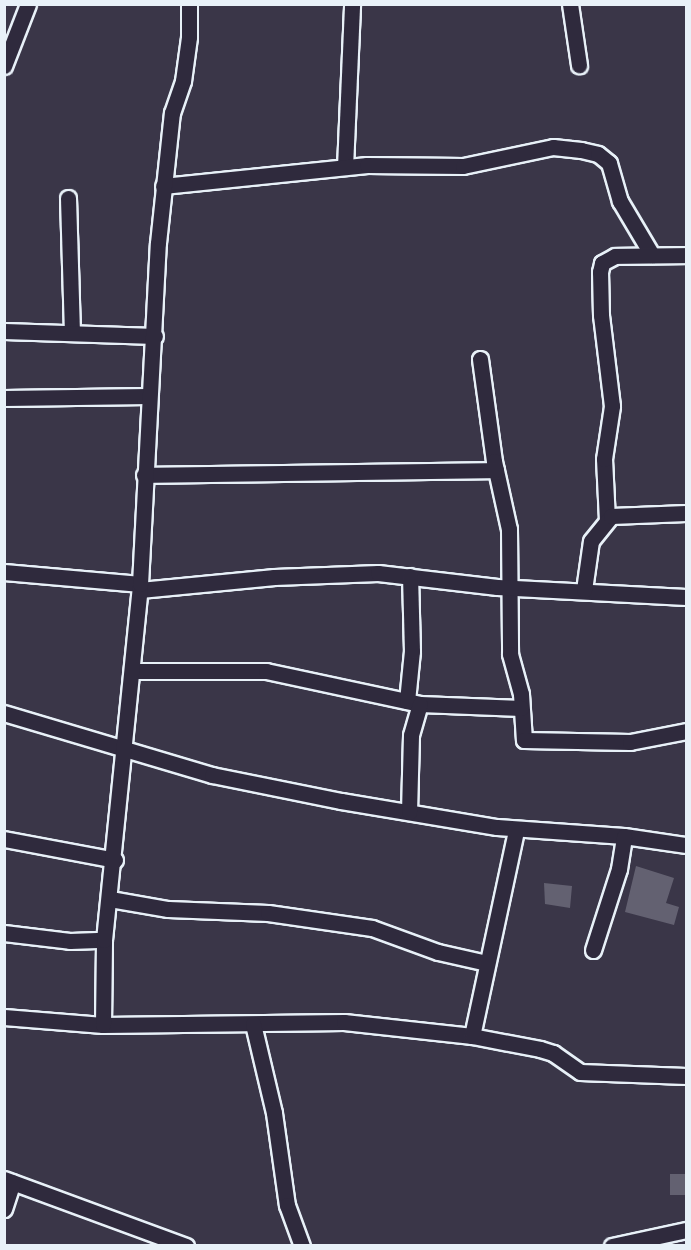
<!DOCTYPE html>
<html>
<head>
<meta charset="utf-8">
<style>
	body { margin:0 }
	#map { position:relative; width:691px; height:1250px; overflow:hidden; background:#3a3648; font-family:Mali,sans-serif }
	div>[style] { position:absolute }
	.building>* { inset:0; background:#636171; transform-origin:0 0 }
	.roads { filter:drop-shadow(2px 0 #e8f1f8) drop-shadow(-2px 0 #e8f1f8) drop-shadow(0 2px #e8f1f8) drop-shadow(0 -2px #e8f1f8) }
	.minor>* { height:15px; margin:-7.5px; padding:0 7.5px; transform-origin:7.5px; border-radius:7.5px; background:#2f2a3d }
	span { translate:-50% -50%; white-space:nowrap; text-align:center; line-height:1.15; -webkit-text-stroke:4.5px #2f2a3d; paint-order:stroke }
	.frame { position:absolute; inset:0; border:6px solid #e8f1f8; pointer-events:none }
</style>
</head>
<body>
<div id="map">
	<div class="building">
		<div style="clip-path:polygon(636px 866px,674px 878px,666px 903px,679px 907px,674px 925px,625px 912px)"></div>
		<div style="clip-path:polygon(544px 883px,572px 886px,570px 908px,545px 904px)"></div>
		<div style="left:687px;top:1174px;width:21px;height:17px;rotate:90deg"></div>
	</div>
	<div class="roads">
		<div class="minor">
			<div style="left:570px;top:4px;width:62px;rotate:81.6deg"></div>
			<div style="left:4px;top:66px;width:66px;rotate:-68.8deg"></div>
			<div style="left:345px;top:167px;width:163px;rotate:-87.5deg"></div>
			<div style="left:163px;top:186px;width:205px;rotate:-5.9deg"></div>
			<div style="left:367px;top:165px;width:96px;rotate:0.6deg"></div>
			<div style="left:463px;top:166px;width:92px;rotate:-11.9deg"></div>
			<div style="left:553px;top:147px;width:28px;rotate:6deg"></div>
			<div style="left:581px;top:150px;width:17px;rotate:13deg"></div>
			<div style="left:598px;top:154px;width:14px;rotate:39deg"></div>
			<div style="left:609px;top:163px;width:40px;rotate:74deg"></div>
			<div style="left:620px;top:201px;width:63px;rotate:59.3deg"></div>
			<div style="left:68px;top:198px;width:134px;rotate:88.3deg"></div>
			<div style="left:4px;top:331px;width:151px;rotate:1.9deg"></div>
			<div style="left:480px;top:359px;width:103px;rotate:82.2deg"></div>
			<div style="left:494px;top:461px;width:70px;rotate:77.6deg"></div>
			<div style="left:509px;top:529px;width:125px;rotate:89.5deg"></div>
			<div style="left:510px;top:654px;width:41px;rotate:74.6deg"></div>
			<div style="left:521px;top:694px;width:46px;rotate:86.3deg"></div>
			<div style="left:524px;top:740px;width:106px;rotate:1.1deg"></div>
			<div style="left:630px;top:742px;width:57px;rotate:-11.1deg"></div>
			<div style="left:4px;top:398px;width:144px;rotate:-0.8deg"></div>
			<div style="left:144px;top:475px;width:352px;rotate:-0.8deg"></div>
			<div style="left:607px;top:520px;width:61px;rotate:-92.8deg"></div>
			<div style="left:604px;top:459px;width:54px;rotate:-81.4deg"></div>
			<div style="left:612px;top:406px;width:92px;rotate:-96.9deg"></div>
			<div style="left:601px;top:315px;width:43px;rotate:-91.3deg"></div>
			<div style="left:600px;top:272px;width:9px;rotate:-77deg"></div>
			<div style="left:602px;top:263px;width:15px;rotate:-28deg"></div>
			<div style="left:615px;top:256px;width:71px;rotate:-0.8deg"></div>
			<div style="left:4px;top:572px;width:137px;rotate:5deg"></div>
			<div style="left:140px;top:590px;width:135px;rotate:-5.5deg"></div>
			<div style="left:274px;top:577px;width:104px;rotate:-2.2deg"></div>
			<div style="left:378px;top:573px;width:120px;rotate:6.7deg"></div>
			<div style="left:497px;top:587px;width:189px;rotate:3deg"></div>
			<div style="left:584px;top:590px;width:49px;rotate:-81.9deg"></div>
			<div style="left:591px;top:541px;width:32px;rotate:-51deg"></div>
			<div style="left:611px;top:516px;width:75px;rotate:-2.3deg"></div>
			<div style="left:133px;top:671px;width:133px"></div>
			<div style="left:266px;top:671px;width:157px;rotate:12.1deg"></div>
			<div style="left:420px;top:704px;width:101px;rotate:2.3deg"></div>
			<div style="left:407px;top:701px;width:50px;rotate:-84.3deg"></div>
			<div style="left:412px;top:651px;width:75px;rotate:-91.5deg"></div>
			<div style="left:4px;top:713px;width:217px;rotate:16.6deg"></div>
			<div style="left:212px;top:775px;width:132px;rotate:11.4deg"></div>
			<div style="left:341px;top:801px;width:158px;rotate:9.5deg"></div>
			<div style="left:497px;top:827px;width:127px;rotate:4.1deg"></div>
			<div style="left:624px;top:836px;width:63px;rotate:8.3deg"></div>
			<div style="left:409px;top:812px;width:77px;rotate:-88.5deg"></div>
			<div style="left:411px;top:735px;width:32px;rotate:-74deg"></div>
			<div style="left:4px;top:839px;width:113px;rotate:10.7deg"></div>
			<div style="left:110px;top:899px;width:59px;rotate:9.8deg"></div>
			<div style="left:168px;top:909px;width:100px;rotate:2.3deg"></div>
			<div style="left:268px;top:913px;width:105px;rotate:8.2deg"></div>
			<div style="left:372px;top:928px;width:70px;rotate:20deg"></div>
			<div style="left:438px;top:952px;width:50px;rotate:12.7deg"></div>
			<div style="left:4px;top:933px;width:66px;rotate:6.9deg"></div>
			<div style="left:70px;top:941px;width:34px;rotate:-2deg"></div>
			<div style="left:593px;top:950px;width:85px;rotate:-72.2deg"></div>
			<div style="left:619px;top:869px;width:33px;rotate:-81deg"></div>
			<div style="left:4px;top:1017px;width:99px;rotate:4.6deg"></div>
			<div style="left:103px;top:1025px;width:241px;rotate:-0.7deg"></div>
			<div style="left:344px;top:1022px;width:129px;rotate:6.2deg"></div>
			<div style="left:472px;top:1036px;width:69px;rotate:10.8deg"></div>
			<div style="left:540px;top:1049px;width:14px;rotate:17deg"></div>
			<div style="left:553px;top:1053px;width:33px;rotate:35deg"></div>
			<div style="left:580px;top:1072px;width:106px;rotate:2.2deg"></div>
			<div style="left:253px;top:1024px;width:91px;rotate:76.7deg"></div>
			<div style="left:274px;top:1113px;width:93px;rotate:82deg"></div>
			<div style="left:287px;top:1205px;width:44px;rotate:69.9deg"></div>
			<div style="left:103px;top:1025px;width:85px;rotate:-89.3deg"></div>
			<div style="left:104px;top:940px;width:358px;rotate:-84.2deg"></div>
			<div style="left:140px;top:584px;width:341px;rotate:-87deg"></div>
			<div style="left:158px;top:243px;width:131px;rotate:-83.9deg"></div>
			<div style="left:172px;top:113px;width:34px;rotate:-71deg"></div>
			<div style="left:183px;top:81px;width:44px;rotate:-82.2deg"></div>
			<div style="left:189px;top:37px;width:33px;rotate:-90deg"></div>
			<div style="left:472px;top:1036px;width:211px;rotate:-77.9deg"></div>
			<div style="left:4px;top:1179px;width:194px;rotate:20.2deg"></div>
			<div style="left:4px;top:1209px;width:28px;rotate:-72deg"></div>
			<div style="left:612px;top:1246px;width:76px;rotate:-12.2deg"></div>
		</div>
	</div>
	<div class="frame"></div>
</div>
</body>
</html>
